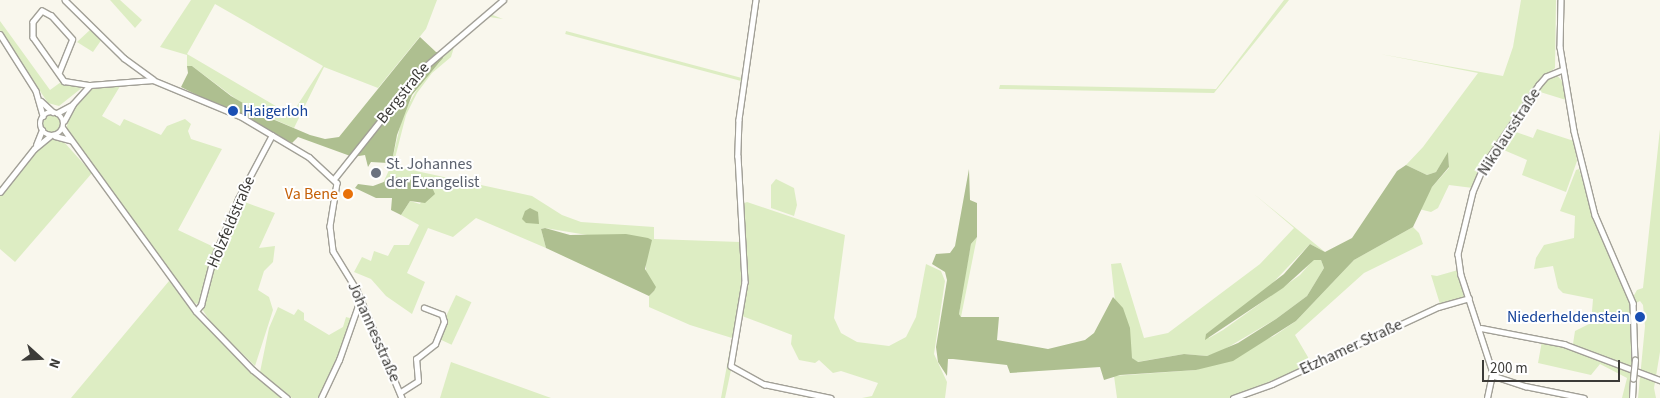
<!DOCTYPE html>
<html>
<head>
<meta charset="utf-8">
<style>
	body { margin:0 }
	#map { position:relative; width:1660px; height:398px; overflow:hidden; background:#f9f7ed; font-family:"Source Sans 3",sans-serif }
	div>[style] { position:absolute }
	.green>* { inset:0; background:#ddedc3; transform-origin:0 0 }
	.round { border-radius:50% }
	.forest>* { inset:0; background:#aebf90 }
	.roads { filter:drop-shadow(1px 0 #a2a097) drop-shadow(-1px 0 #a2a097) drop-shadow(0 1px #a2a097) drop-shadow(0 -1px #a2a097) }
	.minor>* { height:4.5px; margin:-2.25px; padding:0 2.25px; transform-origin:2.25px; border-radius:2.25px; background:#fff }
	.minor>.ring { margin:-2.25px; padding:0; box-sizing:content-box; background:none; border:4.5px solid #fff; border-radius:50% }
	.bridges { filter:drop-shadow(1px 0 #a2a097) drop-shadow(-1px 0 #a2a097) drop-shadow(0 1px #a2a097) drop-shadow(0 -1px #a2a097) }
	.minor-bridge>* { height:4.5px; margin:-2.25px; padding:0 2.25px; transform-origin:2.25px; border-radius:2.25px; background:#fff }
	.dots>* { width:14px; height:14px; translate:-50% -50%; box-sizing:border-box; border:2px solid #fff; border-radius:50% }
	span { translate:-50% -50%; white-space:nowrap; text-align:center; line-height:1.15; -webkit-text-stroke:4px #fff; paint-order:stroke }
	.street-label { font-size:16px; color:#3c3b38 }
	.transit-label { font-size:16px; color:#164399 }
	.left { translate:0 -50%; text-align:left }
	.right { translate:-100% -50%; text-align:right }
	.worship-label { font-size:16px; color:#5b616d }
	.food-label { font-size:16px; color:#c56008 }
	.north { position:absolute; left:15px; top:333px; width:50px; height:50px; -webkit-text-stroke:4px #fff; paint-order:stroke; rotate:110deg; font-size:14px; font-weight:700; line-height:20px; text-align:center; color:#3c3b38 }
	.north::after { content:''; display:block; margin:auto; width:18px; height:22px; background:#3c3b38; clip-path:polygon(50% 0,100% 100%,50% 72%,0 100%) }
	.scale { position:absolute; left:1482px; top:360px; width:138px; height:22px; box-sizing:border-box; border:2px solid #3c3b38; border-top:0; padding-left:6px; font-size:15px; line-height:18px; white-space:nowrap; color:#3c3b38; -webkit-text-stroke:4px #fff; paint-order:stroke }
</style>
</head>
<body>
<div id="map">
	<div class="green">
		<div style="clip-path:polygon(110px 0,120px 0,142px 20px,135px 28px)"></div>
		<div style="clip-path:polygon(evenodd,191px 0,437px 0,426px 29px,378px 88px,324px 67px,294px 128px,248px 108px,192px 66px,187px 66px,187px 55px,160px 47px,191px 0,215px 4px,323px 66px,291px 115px,187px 54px,215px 4px)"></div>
		<div style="clip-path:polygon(1284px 0,1289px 0,1214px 93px,999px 89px,1000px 85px,1216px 89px)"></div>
		<div style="clip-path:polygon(1521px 0,1556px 0,1555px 68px,1545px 76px,1485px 161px,1473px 188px,1449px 185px,1438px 208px,1431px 212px,1419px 209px,1432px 187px,1449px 168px,1448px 153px,1436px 172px,1427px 175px,1406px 165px,1423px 147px,1478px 73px,1380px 54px,1503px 76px,1513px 47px)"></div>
		<div style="clip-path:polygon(490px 14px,503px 19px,489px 17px,455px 44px,451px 57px,432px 73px,417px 93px,406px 115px,393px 166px,532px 196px,562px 215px,581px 222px,654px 227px,654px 239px,740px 242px,742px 246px,744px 292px,730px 357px,731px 370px,725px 398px,721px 398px,732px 338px,690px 325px,649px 307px,649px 296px,654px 291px,646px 275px,646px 262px,587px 235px,545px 228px,541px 229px,546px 248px,476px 218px,453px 237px,428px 228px,407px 273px,425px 282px,412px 314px,386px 296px,371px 279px,354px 272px,362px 257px,371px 261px,374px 251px,388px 256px,394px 245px,409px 245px,419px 225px,401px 215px,410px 201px,420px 204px,430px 183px,406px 178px,383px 183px,391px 166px,388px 163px,393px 156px,403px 114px,420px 84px,440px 62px,443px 52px)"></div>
		<div style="clip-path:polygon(0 21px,50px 90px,61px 82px,83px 87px,59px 106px,48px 103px,0 31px)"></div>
		<div style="clip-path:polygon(91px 29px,102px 39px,93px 52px,77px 42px)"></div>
		<div style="left:566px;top:31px;width:183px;height:3px;rotate:15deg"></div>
		<div style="clip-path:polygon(1556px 74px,1562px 81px,1566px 100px,1537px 91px,1547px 78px)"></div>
		<div style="clip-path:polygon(122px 83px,102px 116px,120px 126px,124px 119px,161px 135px,167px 126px,185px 119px,191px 124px,188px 131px,191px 139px,222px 149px,178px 230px,216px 248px,198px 304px,193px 303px,66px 130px,70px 114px,90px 88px)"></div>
		<div class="round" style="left:43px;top:115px;width:18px;height:18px"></div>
		<div style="clip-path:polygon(1537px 129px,1574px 141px,1577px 161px,1566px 192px,1522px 175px,1527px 160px,1499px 148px,1510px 130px,1533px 138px)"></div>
		<div style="clip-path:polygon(1660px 129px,1660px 352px,1654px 388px,1656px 398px,1638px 398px,1645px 326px,1643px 305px,1640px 301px,1636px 303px,1633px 297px,1637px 290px,1643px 288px)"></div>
		<div style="clip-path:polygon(48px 139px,63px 141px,92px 173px,15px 262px,0 249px,0 196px)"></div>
		<div style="clip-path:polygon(1579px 169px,1596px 223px,1628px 292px,1633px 310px,1634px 354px,1629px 398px,1622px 398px,1627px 378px,1600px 364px,1591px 375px,1538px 363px,1542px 341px,1610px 359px,1573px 344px,1575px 331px,1591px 323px,1593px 299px,1563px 293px,1558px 288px,1553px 266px,1534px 269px,1536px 258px,1544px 245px,1574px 238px,1575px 216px,1560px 211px,1576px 170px)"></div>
		<div style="clip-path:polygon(776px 179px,794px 188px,797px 205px,794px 216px,771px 208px,771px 185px)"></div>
		<div style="clip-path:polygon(1254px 194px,1325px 252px,1310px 244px,1264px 292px,1206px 334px,1209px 338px,1223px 330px,1300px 275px,1314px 259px,1321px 260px,1324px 268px,1307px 296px,1276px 319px,1220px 352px,1207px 356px,1184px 354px,1137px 362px,1132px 358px,1115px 301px,1111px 264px,1121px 263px,1144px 338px,1168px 333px,1260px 264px,1294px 228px)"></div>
		<div style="clip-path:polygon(239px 200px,275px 213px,259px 248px,275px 246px,273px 262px,264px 271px,258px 290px,269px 297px,273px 310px,255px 366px,212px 324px,202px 309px,213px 264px)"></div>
		<div style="clip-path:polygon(747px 202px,845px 235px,834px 318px,841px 333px,857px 342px,889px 346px,906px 337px,916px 317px,926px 264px,941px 271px,945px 281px,934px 354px,947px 382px,945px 398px,862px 398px,872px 396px,878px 383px,841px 371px,833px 373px,819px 360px,815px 363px,799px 360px,791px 344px,792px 335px,742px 316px,747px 257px,742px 204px)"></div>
		<div style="clip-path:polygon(1413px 227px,1419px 233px,1423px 244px,1364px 273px,1295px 335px,1312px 364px,1230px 398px,1117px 398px,1114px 376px,1196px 370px,1274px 336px,1296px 321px,1354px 260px)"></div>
		<div style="clip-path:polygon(977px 237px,961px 317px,959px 314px,963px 285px,971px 244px)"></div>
		<div style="clip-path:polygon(1458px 270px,1464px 297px,1440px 304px,1431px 275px,1437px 276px)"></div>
		<div style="clip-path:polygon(169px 281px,229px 351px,282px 398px,71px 398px)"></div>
		<div style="left:456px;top:295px;width:17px;height:47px;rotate:25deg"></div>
		<div style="clip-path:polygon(278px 307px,294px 315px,298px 309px,304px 313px,304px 320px,329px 335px,343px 327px,346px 317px,353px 319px,320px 398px,292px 398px,260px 372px,269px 328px)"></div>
		<div style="clip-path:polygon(451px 362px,551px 398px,440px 398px)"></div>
	</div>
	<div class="forest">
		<div style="clip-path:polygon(420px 37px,436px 52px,443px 52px,443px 58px,412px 95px,397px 135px,393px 156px,388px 163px,371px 162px,368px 167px,365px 155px,353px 157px,298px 137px,292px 143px,181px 87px,188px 73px,187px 66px,192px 66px,231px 96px,263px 115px,310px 135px,325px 139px,339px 137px)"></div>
		<div style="clip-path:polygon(1448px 152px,1449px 167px,1432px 187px,1413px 227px,1354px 260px,1296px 321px,1233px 361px,1196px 370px,1120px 375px,1104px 380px,1100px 367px,1010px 373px,1007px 365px,953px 359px,948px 359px,947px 376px,938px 362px,936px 347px,947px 280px,945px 272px,932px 264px,936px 254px,950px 253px,955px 246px,969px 169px,970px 200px,977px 203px,977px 237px,971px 244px,959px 314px,961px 317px,999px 317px,997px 340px,1048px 349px,1085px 340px,1094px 333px,1113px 297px,1123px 308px,1130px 328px,1132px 358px,1138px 362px,1184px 354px,1207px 356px,1238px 343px,1276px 319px,1307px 296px,1324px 268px,1321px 260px,1314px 260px,1283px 288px,1205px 340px,1206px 334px,1284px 274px,1310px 244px,1325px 252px,1352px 238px,1397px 171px,1406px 165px,1427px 175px,1436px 172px)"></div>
		<div style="clip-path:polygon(397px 177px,430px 183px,435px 194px,425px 203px,410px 201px,401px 215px,391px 210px,392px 198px,376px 198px,355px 188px,358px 184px,373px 186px)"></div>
		<div style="clip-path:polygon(530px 208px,538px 212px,539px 224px,526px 223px,522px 219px,525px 211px)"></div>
		<div style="clip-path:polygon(545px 228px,570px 235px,626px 234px,648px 238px,652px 240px,645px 269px,656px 287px,654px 291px,649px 296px,546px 248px,541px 229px)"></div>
	</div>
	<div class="roads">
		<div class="minor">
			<div style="left:65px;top:0;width:83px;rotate:44.5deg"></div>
			<div style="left:124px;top:58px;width:36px;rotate:36deg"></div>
			<div style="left:756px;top:0;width:121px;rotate:98.1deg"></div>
			<div style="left:739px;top:120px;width:36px;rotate:92deg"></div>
			<div style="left:738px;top:156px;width:126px;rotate:86.8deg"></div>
			<div style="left:745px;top:282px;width:85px;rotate:99.5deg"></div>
			<div style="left:731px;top:366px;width:38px;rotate:29deg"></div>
			<div style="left:764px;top:384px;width:68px;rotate:11.8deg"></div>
			<div style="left:1561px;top:0;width:47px;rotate:91.2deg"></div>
			<div style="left:1560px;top:47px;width:85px;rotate:80.5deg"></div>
			<div style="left:1574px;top:131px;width:87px;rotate:76deg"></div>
			<div style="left:1595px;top:215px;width:96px;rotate:66.6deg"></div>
			<div style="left:1633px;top:303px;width:57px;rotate:88deg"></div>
			<div style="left:0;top:34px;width:67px;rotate:57.7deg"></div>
			<div style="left:36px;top:91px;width:26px;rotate:74deg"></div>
			<div style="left:1563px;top:70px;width:18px;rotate:158deg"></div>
			<div style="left:1546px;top:77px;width:11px;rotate:131deg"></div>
			<div style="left:1539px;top:85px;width:98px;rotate:124.2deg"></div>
			<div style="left:1484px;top:166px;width:28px;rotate:113deg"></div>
			<div style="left:1473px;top:192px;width:64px;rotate:103.6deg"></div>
			<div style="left:1458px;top:254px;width:21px;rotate:82deg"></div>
			<div style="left:1461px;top:275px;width:106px;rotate:71.9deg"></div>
			<div style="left:1494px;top:376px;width:33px;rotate:18deg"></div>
			<div style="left:1525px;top:386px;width:60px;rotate:11.5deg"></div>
			<div style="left:59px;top:72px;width:35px;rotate:-68deg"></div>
			<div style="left:72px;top:39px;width:31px;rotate:-132deg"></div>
			<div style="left:51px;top:16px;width:10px;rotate:-151deg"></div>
			<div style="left:42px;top:11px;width:14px;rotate:129deg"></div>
			<div style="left:33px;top:22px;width:15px;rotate:90deg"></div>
			<div style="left:33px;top:37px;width:54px;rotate:54.8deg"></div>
			<div style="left:64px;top:81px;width:26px;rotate:9deg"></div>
			<div style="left:41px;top:101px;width:16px;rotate:43deg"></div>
			<div class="ring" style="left:40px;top:112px;width:19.5px;height:19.5px"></div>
			<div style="left:57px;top:113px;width:17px;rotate:-28deg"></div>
			<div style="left:64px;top:121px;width:19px;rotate:-62deg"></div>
			<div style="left:73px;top:104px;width:25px;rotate:-48deg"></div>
			<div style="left:90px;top:85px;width:63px;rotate:-4.5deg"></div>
			<div style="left:153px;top:80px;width:94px;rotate:22.5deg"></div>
			<div style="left:240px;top:116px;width:80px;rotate:30.7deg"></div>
			<div style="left:309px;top:157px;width:38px;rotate:43deg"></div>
			<div style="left:337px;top:183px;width:44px;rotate:99.2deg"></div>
			<div style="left:330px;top:226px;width:25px;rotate:83deg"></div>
			<div style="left:333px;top:251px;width:46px;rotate:58.4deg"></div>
			<div style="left:357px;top:290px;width:117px;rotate:67.4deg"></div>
			<div style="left:63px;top:128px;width:226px;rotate:54deg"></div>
			<div style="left:196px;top:311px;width:82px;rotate:46deg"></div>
			<div style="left:253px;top:370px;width:44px;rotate:39.5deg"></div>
			<div style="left:55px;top:136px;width:16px;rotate:15deg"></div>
			<div style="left:36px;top:145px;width:16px;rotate:-68deg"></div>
			<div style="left:334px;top:179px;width:138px;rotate:-51.5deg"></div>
			<div style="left:420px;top:71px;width:109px;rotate:-40.5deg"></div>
			<div style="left:0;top:192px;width:55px;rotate:-51.7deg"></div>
			<div style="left:34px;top:149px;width:21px;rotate:-39deg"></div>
			<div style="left:196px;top:311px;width:8px;rotate:-50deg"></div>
			<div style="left:201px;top:305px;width:48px;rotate:-75.4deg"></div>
			<div style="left:213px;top:259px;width:65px;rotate:-67.4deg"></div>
			<div style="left:238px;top:199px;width:72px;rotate:-62deg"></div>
			<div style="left:1481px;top:328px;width:85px;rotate:10.9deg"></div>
			<div style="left:1564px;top:344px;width:103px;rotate:20.6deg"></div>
			<div style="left:401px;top:392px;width:20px;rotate:-33deg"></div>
			<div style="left:418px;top:381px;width:22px;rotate:-95deg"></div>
			<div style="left:416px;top:359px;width:24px;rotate:-38deg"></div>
			<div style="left:435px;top:344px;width:24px;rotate:-68deg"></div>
			<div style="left:444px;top:322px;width:7px;rotate:-106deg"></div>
			<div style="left:442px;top:315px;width:19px;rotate:-159deg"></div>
			<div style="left:321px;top:398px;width:42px;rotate:-64.7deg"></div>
			<div style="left:339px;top:360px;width:64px;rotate:-70.7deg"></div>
			<div style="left:1233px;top:398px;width:41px;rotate:-19.7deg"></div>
			<div style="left:1272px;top:384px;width:183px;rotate:-24.9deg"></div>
			<div style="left:1438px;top:307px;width:32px;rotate:-16deg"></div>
			<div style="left:1487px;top:398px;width:25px;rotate:-78deg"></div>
			<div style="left:1632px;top:398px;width:19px;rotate:-87deg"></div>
		</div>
	</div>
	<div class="bridges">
		<div class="minor-bridge">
			<div style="left:1633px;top:379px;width:19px;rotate:-84deg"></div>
		</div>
	</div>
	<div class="dots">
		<div style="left:233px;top:111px;background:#1a4fb4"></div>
		<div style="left:376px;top:173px;background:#6b7280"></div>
		<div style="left:348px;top:194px;background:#e8710a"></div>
		<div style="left:1640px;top:317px;background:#1a4fb4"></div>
	</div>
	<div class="street-label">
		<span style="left:403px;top:93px;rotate:-51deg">Bergstraße</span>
		<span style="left:1509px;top:132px;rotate:-57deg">Nikolausstraße</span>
		<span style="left:231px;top:222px;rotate:-67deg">Holzfeldstraße</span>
		<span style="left:374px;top:332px;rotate:66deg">Johannesstraße</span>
		<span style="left:1351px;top:347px;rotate:-25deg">Etzhamer Straße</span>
	</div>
	<div class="transit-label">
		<span class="left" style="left:243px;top:111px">Haigerloh</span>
		<span class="right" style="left:1630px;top:317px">Niederheldenstein</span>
	</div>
	<div class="worship-label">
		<span class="left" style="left:386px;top:173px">St. Johannes<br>der Evangelist</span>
	</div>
	<div class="food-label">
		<span class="right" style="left:338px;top:194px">Va Bene</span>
	</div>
	<div class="north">N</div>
	<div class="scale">200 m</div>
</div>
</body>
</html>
